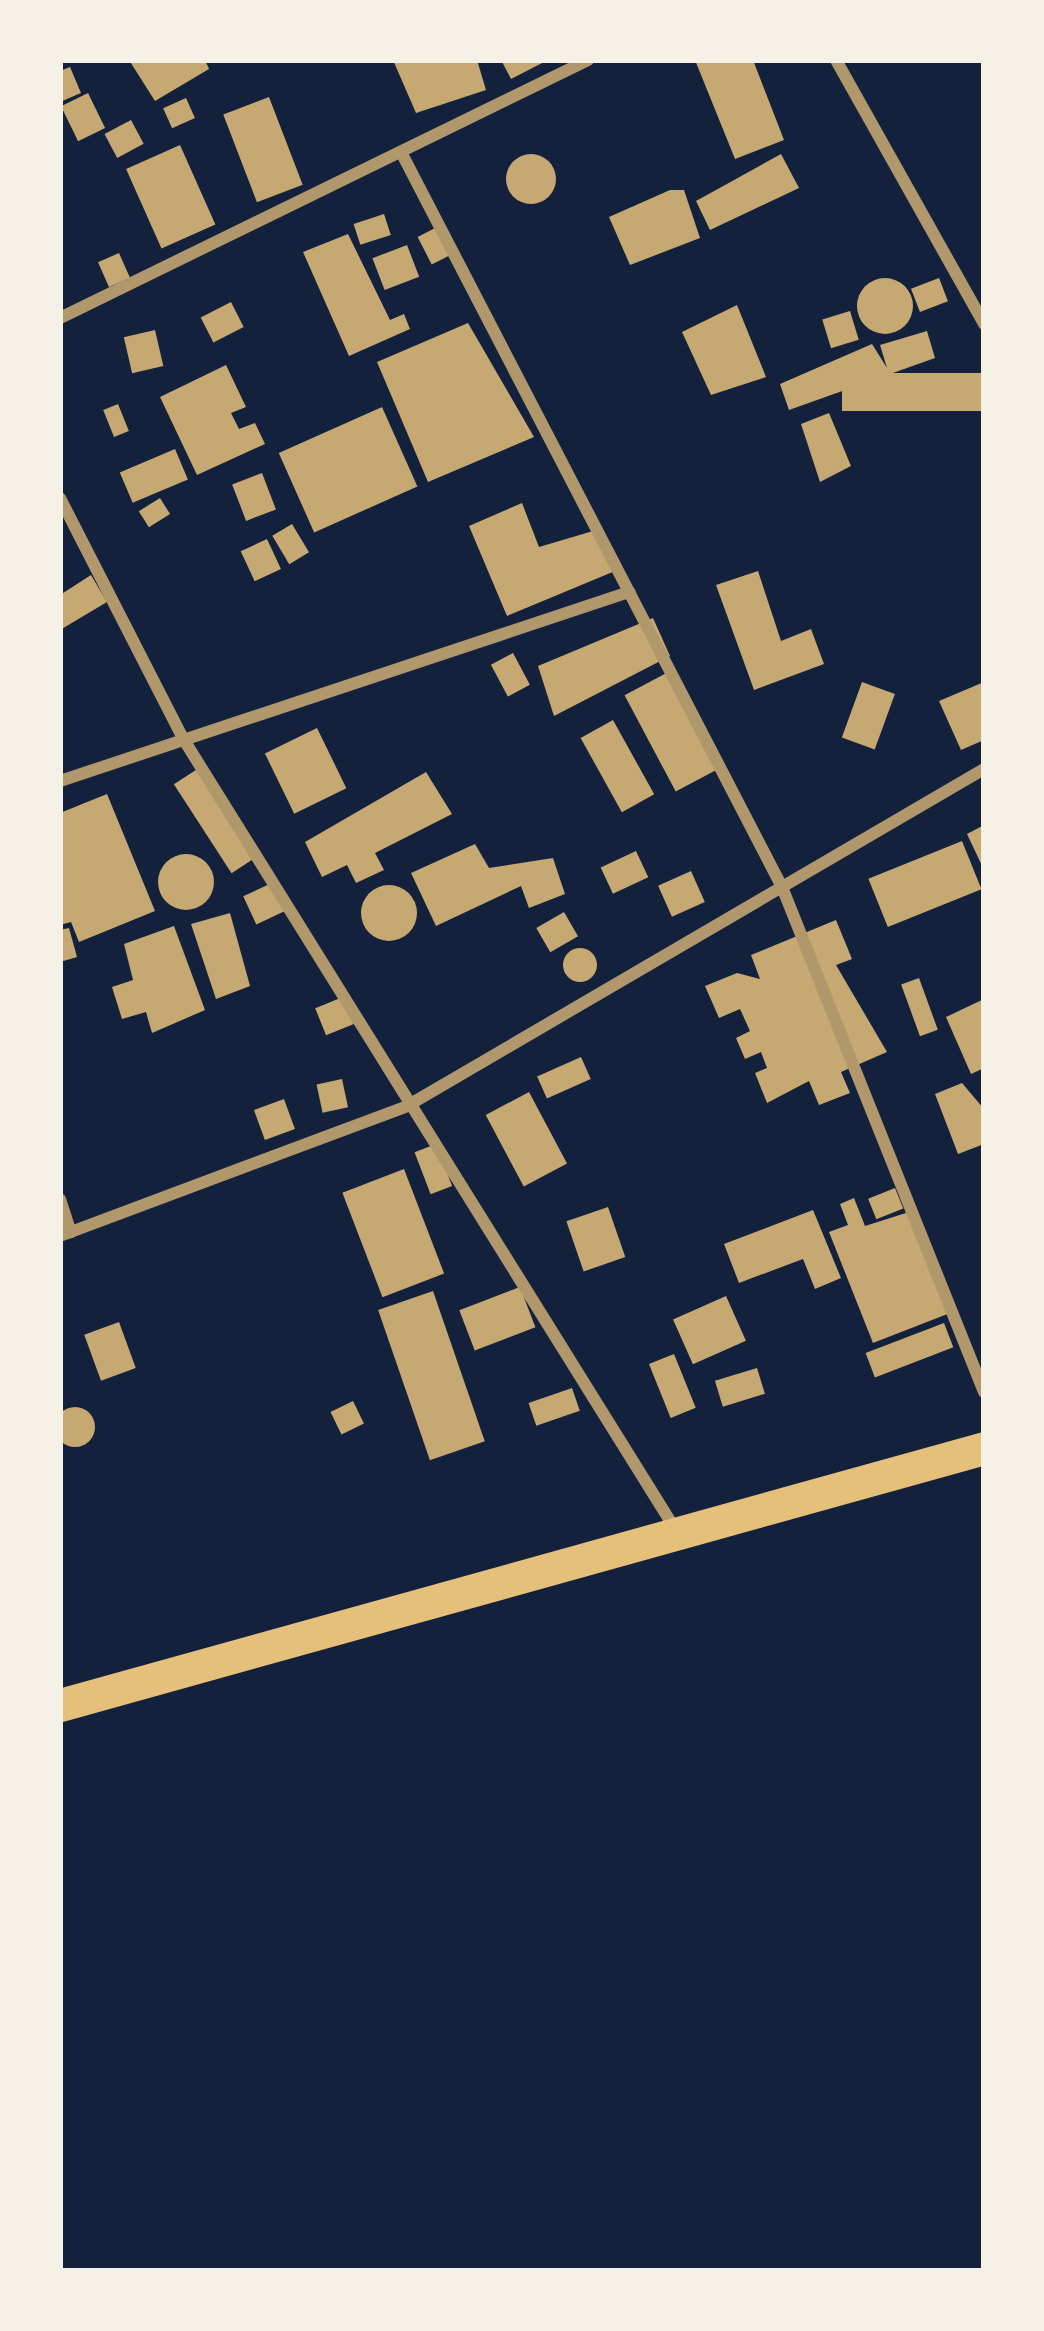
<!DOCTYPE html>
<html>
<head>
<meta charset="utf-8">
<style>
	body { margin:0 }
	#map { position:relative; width:1044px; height:2331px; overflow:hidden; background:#14213d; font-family:Ubuntu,sans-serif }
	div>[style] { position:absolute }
	.building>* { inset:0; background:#c6a872; transform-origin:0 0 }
	.round { border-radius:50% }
	.minor>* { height:12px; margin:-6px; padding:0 6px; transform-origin:6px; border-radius:6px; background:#b1986c }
	.trunk>* { height:33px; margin:-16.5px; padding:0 16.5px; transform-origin:16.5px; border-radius:16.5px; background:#e5c07b }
	span { translate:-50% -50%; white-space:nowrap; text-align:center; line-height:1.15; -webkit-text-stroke:12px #f6f1e7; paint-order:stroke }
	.frame { position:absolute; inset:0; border:63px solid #f6f1e7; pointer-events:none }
</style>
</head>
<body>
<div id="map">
	<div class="building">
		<div style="clip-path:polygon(129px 60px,205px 60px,209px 69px,155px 101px)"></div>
		<div style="clip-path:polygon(393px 60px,477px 60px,486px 90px,416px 113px)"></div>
		<div style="clip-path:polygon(501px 60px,548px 60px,511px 79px)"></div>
		<div style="clip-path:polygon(695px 60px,753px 60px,784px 140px,735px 159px)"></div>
		<div style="clip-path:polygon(70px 67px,81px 93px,60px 102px,60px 71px)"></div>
		<div style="left:88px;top:93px;width:39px;height:30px;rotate:64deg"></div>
		<div style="left:269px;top:97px;width:94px;height:49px;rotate:69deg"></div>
		<div style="left:186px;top:98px;width:22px;height:25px;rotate:66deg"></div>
		<div style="left:131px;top:120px;width:27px;height:30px;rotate:62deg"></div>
		<div style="left:180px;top:145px;width:87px;height:59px;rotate:66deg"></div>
		<div class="round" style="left:506px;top:154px;width:50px;height:50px"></div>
		<div style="clip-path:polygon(781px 154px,799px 188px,710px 230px,696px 201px)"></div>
		<div style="clip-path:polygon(670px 190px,684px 190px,700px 238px,630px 265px,609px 217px)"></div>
		<div style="left:384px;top:214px;width:22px;height:32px;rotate:72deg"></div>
		<div style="left:439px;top:226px;width:31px;height:24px;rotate:63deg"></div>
		<div style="clip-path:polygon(348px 234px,390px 320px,404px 314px,410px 329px,349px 356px,303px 252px)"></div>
		<div style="left:407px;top:245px;width:34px;height:37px;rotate:69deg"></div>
		<div style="left:119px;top:253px;width:27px;height:23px;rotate:66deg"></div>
		<div style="left:939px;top:278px;width:25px;height:30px;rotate:69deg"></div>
		<div class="round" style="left:857px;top:278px;width:56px;height:56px"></div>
		<div style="left:231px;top:302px;width:28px;height:34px;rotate:63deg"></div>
		<div style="clip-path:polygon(737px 305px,766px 377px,711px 395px,682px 332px)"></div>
		<div style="left:850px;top:311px;width:30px;height:29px;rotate:73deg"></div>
		<div style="clip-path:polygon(468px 323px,534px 437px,428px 482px,377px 362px)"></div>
		<div style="left:155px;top:330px;width:37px;height:32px;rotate:77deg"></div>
		<div style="clip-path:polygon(927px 331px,935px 358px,789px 410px,780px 384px,872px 344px,887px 368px,880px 345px)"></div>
		<div style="clip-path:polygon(226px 365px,246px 407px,231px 413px,239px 429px,255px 423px,265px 444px,197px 475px,160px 397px)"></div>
		<div style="left:984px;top:373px;width:38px;height:142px;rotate:90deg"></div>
		<div style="left:118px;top:404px;width:29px;height:16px;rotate:68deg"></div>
		<div style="left:382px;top:407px;width:87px;height:113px;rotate:66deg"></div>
		<div style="clip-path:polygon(829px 413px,851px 466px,820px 482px,801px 424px)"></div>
		<div style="left:175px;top:449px;width:33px;height:60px;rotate:67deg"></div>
		<div style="left:262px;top:473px;width:39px;height:32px;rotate:69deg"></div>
		<div style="left:160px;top:498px;width:19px;height:25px;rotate:58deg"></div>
		<div style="clip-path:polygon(522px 503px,539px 547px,593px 531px,615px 571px,507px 616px,469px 526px)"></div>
		<div style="left:292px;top:524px;width:33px;height:23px;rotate:59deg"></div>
		<div style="left:267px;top:539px;width:33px;height:29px;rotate:65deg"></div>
		<div style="clip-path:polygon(758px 571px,781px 641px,811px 629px,824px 664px,754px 690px,716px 585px)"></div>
		<div style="clip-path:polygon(91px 575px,107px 602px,60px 630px,60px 595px)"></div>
		<div style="clip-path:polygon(653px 618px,670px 656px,554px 716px,538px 666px)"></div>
		<div style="left:513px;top:653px;width:36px;height:25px;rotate:62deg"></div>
		<div style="left:674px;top:669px;width:109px;height:56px;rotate:62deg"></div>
		<div style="left:862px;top:682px;width:35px;height:59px;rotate:20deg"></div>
		<div style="clip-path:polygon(984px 682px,984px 740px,961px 750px,939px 701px)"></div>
		<div style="left:613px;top:720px;width:85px;height:37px;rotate:61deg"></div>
		<div style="left:317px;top:728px;width:67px;height:58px;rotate:64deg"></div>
		<div style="left:199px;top:768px;width:106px;height:30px;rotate:57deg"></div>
		<div style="clip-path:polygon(426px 772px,452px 814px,375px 853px,384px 870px,356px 883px,347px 865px,322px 877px,305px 842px)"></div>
		<div style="clip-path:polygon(107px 794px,155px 911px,79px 942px,71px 922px,60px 925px,60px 813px)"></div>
		<div style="clip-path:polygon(984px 825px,984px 870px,967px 834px)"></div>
		<div style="left:962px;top:841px;width:52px;height:101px;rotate:68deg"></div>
		<div style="clip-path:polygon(475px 844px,489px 868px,553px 858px,565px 894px,529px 908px,521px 886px,436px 926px,411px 873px)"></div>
		<div style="left:636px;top:851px;width:29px;height:39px;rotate:65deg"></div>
		<div class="round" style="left:158px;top:854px;width:56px;height:56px"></div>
		<div style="left:691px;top:871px;width:34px;height:36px;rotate:66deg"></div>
		<div style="left:274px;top:882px;width:31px;height:34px;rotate:65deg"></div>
		<div class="round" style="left:361px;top:885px;width:56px;height:56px"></div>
		<div style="left:564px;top:912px;width:28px;height:32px;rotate:60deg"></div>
		<div style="clip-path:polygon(230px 913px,250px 986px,216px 999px,191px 924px)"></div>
		<div style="clip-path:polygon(836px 920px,852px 959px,836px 965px,887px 1052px,841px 1072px,850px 1093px,819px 1105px,809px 1081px,767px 1103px,755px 1073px,767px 1068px,761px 1052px,745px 1059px,736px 1038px,750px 1031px,740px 1009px,719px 1018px,705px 986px,737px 973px,760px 979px,751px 955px)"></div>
		<div style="clip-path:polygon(174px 926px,205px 1010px,152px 1033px,146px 1012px,122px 1019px,112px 987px,133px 980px,124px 944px)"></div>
		<div style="clip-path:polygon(69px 928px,77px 957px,60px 962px,60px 930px)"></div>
		<div class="round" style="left:563px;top:948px;width:34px;height:34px"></div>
		<div style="left:919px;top:978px;width:55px;height:19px;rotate:70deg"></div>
		<div style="left:343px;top:997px;width:29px;height:30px;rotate:68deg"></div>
		<div style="clip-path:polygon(984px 999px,984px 1068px,971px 1074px,946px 1017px)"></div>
		<div style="left:581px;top:1057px;width:24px;height:48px;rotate:66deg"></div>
		<div style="left:342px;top:1079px;width:29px;height:26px;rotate:78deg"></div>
		<div style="clip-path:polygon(962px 1083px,984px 1109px,984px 1144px,958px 1154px,935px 1094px)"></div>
		<div style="left:529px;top:1092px;width:81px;height:49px;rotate:62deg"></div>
		<div style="left:284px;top:1099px;width:32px;height:32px;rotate:70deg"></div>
		<div style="left:436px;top:1144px;width:45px;height:23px;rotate:69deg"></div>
		<div style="left:404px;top:1169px;width:112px;height:66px;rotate:69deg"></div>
		<div style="left:895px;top:1188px;width:22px;height:29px;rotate:68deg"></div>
		<div style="clip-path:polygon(854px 1198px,865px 1226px,909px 1212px,950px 1313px,873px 1343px,829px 1232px,848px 1225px,840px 1204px)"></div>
		<div style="left:608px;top:1207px;width:53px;height:44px;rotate:71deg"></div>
		<div style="clip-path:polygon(813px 1210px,841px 1278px,815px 1289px,803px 1259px,739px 1283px,724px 1244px)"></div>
		<div style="left:520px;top:1287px;width:43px;height:65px;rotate:69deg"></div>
		<div style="left:433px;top:1291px;width:159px;height:58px;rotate:71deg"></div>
		<div style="left:726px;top:1296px;width:49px;height:58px;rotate:66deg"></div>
		<div style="left:119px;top:1322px;width:49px;height:37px;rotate:70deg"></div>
		<div style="left:944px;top:1323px;width:26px;height:84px;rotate:69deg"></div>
		<div style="left:674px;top:1354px;width:58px;height:27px;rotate:68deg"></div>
		<div style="left:757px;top:1368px;width:27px;height:44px;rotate:73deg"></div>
		<div style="left:572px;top:1388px;width:24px;height:46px;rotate:71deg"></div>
		<div style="left:353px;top:1401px;width:25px;height:25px;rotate:64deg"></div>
		<div class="round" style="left:55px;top:1407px;width:40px;height:40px"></div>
	</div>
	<div class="minor">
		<div style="left:836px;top:60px;width:303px;rotate:60.7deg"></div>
		<div style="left:401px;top:152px;width:828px;rotate:62.6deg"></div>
		<div style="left:782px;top:887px;width:544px;rotate:68.2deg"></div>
		<div style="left:60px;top:318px;width:588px;rotate:-26.04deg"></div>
		<div style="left:60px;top:498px;width:272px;rotate:62.9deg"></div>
		<div style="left:184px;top:740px;width:933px;rotate:58.1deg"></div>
		<div style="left:60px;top:781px;width:600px;rotate:-18.37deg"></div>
		<div style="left:60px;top:1199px;width:35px;rotate:72deg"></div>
		<div style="left:60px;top:1236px;width:371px;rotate:-20.5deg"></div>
		<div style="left:407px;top:1106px;width:668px;rotate:-30.29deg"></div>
	</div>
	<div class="trunk">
		<div style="left:60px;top:1705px;width:959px;rotate:-15.54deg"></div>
	</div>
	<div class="frame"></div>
</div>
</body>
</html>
